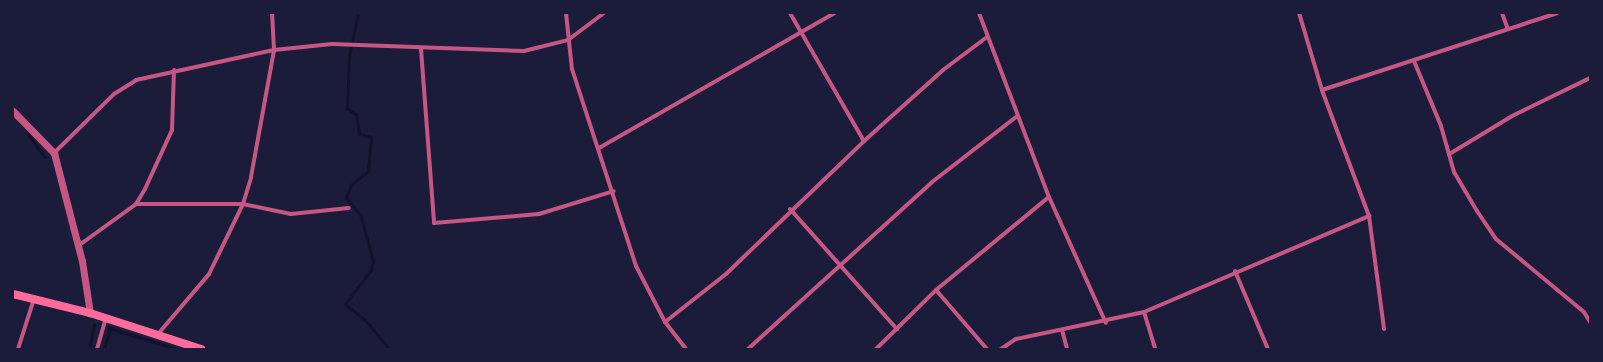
<!DOCTYPE html>
<html>
<head>
<meta charset="utf-8">
<style>
	body { margin:0 }
	#map { position:relative; width:1603px; height:362px; overflow:hidden; background:#1b1b3a; font-family:"PT Sans",sans-serif }
	div>[style] { position:absolute }
	.stream>* { height:3px; margin:-1.5px; padding:0 1.5px; transform-origin:1.5px; border-radius:1.5px; background:#12122b }
	.minor>* { height:4px; margin:-2px; padding:0 2px; transform-origin:2px; border-radius:2px; background:#c65784 }
	.tertiary>* { height:7px; margin:-3.5px; padding:0 3.5px; transform-origin:3.5px; border-radius:3.5px; background:#c65784 }
	.secondary>* { height:8px; margin:-4px; padding:0 4px; transform-origin:4px; border-radius:4px; background:#ff6b9d }
	span { translate:-50% -50%; white-space:nowrap; text-align:center; line-height:1.15; -webkit-text-stroke:3.5px #1b1b3a; paint-order:stroke }
	.frame { position:absolute; inset:0; border:14px solid #1b1b3a; pointer-events:none }
</style>
</head>
<body>
<div id="map">
	<div class="stream">
		<div style="left:358px;top:13px;width:44px;rotate:101.8deg"></div>
		<div style="left:349px;top:56px;width:52px;rotate:92.2deg"></div>
		<div style="left:347px;top:108px;width:11px;rotate:34deg"></div>
		<div style="left:356px;top:114px;width:20px;rotate:81deg"></div>
		<div style="left:359px;top:134px;width:12px;rotate:14deg"></div>
		<div style="left:371px;top:137px;width:34px;rotate:95deg"></div>
		<div style="left:368px;top:171px;width:22px;rotate:141deg"></div>
		<div style="left:351px;top:185px;width:14px;rotate:111deg"></div>
		<div style="left:346px;top:198px;width:21px;rotate:49deg"></div>
		<div style="left:360px;top:214px;width:49px;rotate:74.5deg"></div>
		<div style="left:373px;top:261px;width:9px;rotate:103deg"></div>
		<div style="left:371px;top:270px;width:43px;rotate:127.4deg"></div>
		<div style="left:345px;top:304px;width:26px;rotate:39deg"></div>
		<div style="left:365px;top:320px;width:38px;rotate:50deg"></div>
		<div style="left:28px;top:134px;width:29px;rotate:54deg"></div>
		<div style="left:109px;top:328px;width:71px;rotate:17.2deg"></div>
		<div style="left:89px;top:349px;width:25px;rotate:-78deg"></div>
		<div style="left:104px;top:349px;width:21px;rotate:-73deg"></div>
	</div>
	<div class="minor">
		<div style="left:566px;top:13px;width:56px;rotate:83.9deg"></div>
		<div style="left:572px;top:69px;width:207px;rotate:72deg"></div>
		<div style="left:636px;top:266px;width:63px;rotate:62.6deg"></div>
		<div style="left:665px;top:322px;width:34px;rotate:52deg"></div>
		<div style="left:790px;top:13px;width:148px;rotate:60deg"></div>
		<div style="left:979px;top:13px;width:197px;rotate:69.2deg"></div>
		<div style="left:1049px;top:197px;width:138px;rotate:65.7deg"></div>
		<div style="left:1502px;top:13px;width:15px;rotate:70deg"></div>
		<div style="left:421px;top:49px;width:174px;rotate:85.7deg"></div>
		<div style="left:434px;top:223px;width:105px;rotate:-4.9deg"></div>
		<div style="left:539px;top:214px;width:78px;rotate:-17deg"></div>
		<div style="left:1414px;top:61px;width:70px;rotate:67.4deg"></div>
		<div style="left:1441px;top:126px;width:48px;rotate:74.2deg"></div>
		<div style="left:1454px;top:172px;width:45px;rotate:59.5deg"></div>
		<div style="left:1477px;top:211px;width:34px;rotate:56deg"></div>
		<div style="left:1496px;top:239px;width:114px;rotate:39.7deg"></div>
		<div style="left:1584px;top:312px;width:12px;rotate:59deg"></div>
		<div style="left:1322px;top:90px;width:247px;rotate:-18.1deg"></div>
		<div style="left:599px;top:148px;width:272px;rotate:-29.8deg"></div>
		<div style="left:54px;top:153px;width:84px;rotate:-44.5deg"></div>
		<div style="left:114px;top:94px;width:26px;rotate:-32deg"></div>
		<div style="left:136px;top:80px;width:141px;rotate:-12.3deg"></div>
		<div style="left:274px;top:50px;width:37px;rotate:-93deg"></div>
		<div style="left:1451px;top:153px;width:71px;rotate:-31.2deg"></div>
		<div style="left:1512px;top:116px;width:87px;rotate:-26deg"></div>
		<div style="left:136px;top:204px;width:107px"></div>
		<div style="left:243px;top:204px;width:49px;rotate:11.8deg"></div>
		<div style="left:291px;top:214px;width:58px;rotate:-5.9deg"></div>
		<div style="left:790px;top:209px;width:161px;rotate:48.3deg"></div>
		<div style="left:1369px;top:216px;width:114px;rotate:82.4deg"></div>
		<div style="left:78px;top:246px;width:72px;rotate:-35.9deg"></div>
		<div style="left:136px;top:204px;width:17px;rotate:-59deg"></div>
		<div style="left:145px;top:189px;width:65px;rotate:-65.4deg"></div>
		<div style="left:172px;top:130px;width:60px;rotate:-88.1deg"></div>
		<div style="left:1235px;top:271px;width:85px;rotate:67.1deg"></div>
		<div style="left:936px;top:290px;width:78px;rotate:49.2deg"></div>
		<div style="left:1144px;top:312px;width:39px;rotate:73deg"></div>
		<div style="left:665px;top:322px;width:78px;rotate:-38.2deg"></div>
		<div style="left:726px;top:274px;width:192px;rotate:-43.9deg"></div>
		<div style="left:864px;top:141px;width:106px;rotate:-41.9deg"></div>
		<div style="left:943px;top:70px;width:55px;rotate:-36.9deg"></div>
		<div style="left:1062px;top:330px;width:20px;rotate:75deg"></div>
		<div style="left:158px;top:334px;width:79px;rotate:-49.6deg"></div>
		<div style="left:209px;top:274px;width:78px;rotate:-64.1deg"></div>
		<div style="left:243px;top:204px;width:28px;rotate:-73deg"></div>
		<div style="left:251px;top:177px;width:129px;rotate:-79.7deg"></div>
		<div style="left:274px;top:50px;width:58px;rotate:-5.9deg"></div>
		<div style="left:332px;top:44px;width:192px;rotate:2.1deg"></div>
		<div style="left:524px;top:51px;width:45px;rotate:-14deg"></div>
		<div style="left:568px;top:40px;width:45px;rotate:-36.9deg"></div>
		<div style="left:18px;top:349px;width:52px;rotate:-72.3deg"></div>
		<div style="left:97px;top:349px;width:32px;rotate:-74deg"></div>
		<div style="left:748px;top:349px;width:248px;rotate:-42.2deg"></div>
		<div style="left:932px;top:182px;width:106px;rotate:-37.7deg"></div>
		<div style="left:876px;top:349px;width:84px;rotate:-44.5deg"></div>
		<div style="left:936px;top:290px;width:146px;rotate:-39.5deg"></div>
		<div style="left:1001px;top:349px;width:18px;rotate:-34deg"></div>
		<div style="left:1016px;top:339px;width:131px;rotate:-11.9deg"></div>
		<div style="left:1144px;top:312px;width:245px;rotate:-23.1deg"></div>
		<div style="left:1369px;top:216px;width:134px;rotate:-110.5deg"></div>
		<div style="left:1322px;top:90px;width:80px;rotate:-106.6deg"></div>
	</div>
	<div class="tertiary">
		<div style="left:13px;top:111px;width:59px;rotate:45.7deg"></div>
		<div style="left:54px;top:153px;width:112px;rotate:75.5deg"></div>
		<div style="left:82px;top:261px;width:53px;rotate:81.3deg"></div>
	</div>
	<div class="secondary">
		<div style="left:13px;top:294px;width:79px;rotate:13.9deg"></div>
		<div style="left:90px;top:313px;width:117px;rotate:18deg"></div>
	</div>
	<div class="frame"></div>
</div>
</body>
</html>
